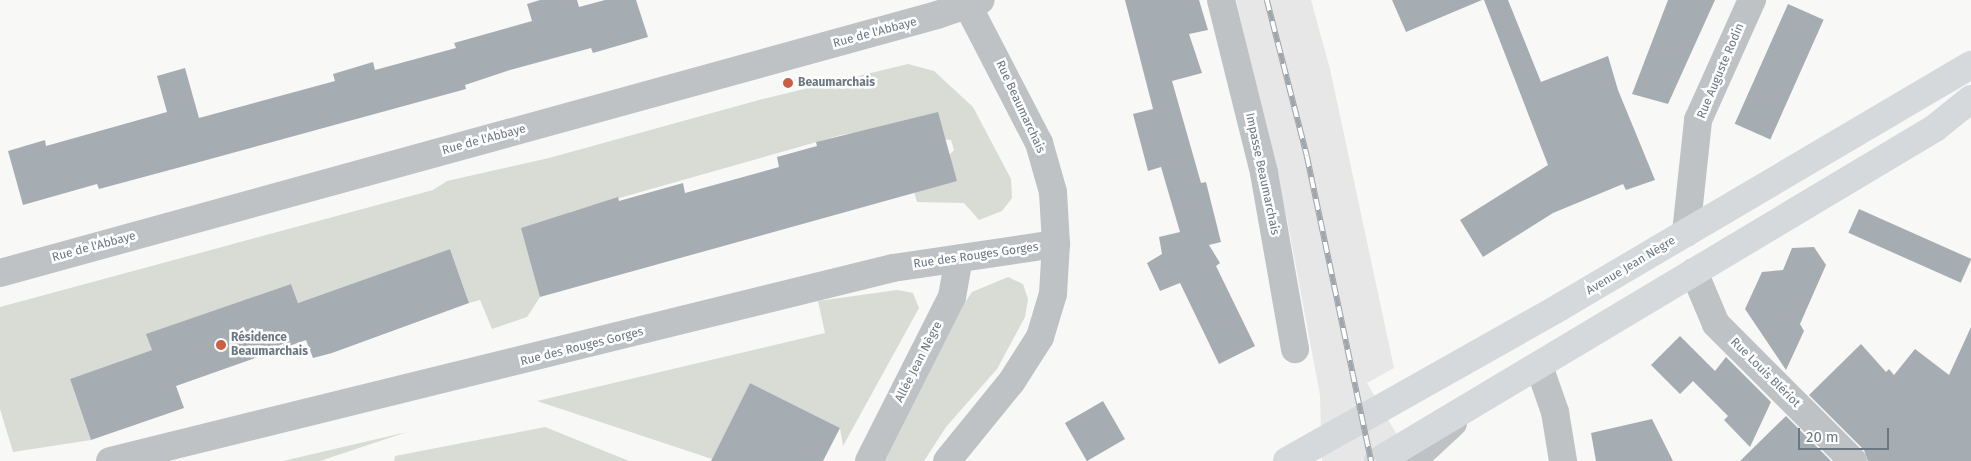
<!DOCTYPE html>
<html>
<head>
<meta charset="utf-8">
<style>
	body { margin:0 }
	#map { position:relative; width:1971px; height:461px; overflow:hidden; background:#f8f8f6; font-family:"Fira Sans",sans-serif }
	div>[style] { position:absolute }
	.built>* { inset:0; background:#e6e7e6 }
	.green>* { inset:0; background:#d8dcd5 }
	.building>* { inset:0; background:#a6adb2; transform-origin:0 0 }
	.minor>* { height:28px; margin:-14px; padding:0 14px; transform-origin:14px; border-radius:14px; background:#bec2c5 }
	.secondary>* { height:28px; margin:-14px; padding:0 14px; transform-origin:14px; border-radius:14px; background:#d5d9dc }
	.rail>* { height:5.5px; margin-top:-2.75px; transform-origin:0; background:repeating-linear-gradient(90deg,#fff 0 11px,#a0a6ab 0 22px); box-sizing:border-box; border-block:1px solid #a0a6ab }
	.dots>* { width:14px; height:14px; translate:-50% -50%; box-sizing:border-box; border:2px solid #fff; border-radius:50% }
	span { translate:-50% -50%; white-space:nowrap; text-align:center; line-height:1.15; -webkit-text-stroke:5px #fff; paint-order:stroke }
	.street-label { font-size:12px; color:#6b7883 }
	.poi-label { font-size:12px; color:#6b7883; font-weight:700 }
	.left { translate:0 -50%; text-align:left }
	.scale { position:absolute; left:1798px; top:428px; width:91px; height:22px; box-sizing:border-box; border:2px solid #6b7883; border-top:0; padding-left:6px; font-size:15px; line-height:18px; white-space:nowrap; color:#6b7883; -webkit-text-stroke:4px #fff; paint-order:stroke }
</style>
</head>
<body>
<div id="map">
	<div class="built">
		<div style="clip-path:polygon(1236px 0,1311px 0,1330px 69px,1394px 368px,1367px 383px,1412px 461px,1322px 461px,1320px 395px,1287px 219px)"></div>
	</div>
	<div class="green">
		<div style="clip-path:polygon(908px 64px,934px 71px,973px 107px,1011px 179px,1012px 198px,1002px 211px,979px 220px,964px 203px,917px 202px,914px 192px,954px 150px,951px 140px,865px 131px,841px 135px,570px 212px,540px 297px,527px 317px,492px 329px,480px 300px,469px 303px,450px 249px,298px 303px,291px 284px,147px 334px,152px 350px,70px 379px,91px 440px,13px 452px,0 409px,0 307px,433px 190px,447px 181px,549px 158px,759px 100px)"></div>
		<div style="clip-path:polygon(1008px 277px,1023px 284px,1028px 299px,1025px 317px,997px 369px,946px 427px,924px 461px,882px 461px,953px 320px,972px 292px)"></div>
		<div style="clip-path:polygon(897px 290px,913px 293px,919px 308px,843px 446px,840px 428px,750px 383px,712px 459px,537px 401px,825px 333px,818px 301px)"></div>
		<div style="clip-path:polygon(545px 427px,629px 461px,394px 461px,395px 456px)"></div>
		<div style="clip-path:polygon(407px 432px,320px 461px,283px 461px)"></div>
	</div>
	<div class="building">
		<div style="clip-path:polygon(540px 0,577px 0,579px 7px,605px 0,636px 0,648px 37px,593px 53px,591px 48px,510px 70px,465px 85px,466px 89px,192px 164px,99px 189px,97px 184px,23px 205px,8px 151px,45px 140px,46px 146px,167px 112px,157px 76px,185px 68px,199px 118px,335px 81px,333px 74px,373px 62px,375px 70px,456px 48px,454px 43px,532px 21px,527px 4px)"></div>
		<div style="clip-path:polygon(1125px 0,1199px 0,1208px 30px,1189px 34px,1202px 73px,1172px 81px,1201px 183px,1206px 182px,1221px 242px,1209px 245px,1220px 263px,1216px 266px,1255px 346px,1219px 364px,1180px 283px,1160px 291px,1147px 263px,1162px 254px,1159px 237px,1180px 232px,1161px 167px,1148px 171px,1133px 114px,1153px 109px)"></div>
		<div style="clip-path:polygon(1392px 0,1482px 0,1406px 32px)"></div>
		<div style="clip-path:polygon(1484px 0,1508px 0,1541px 82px,1608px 56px,1618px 90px,1655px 180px,1626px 190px,1623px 184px,1553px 213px,1483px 257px,1460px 220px,1548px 165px)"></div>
		<div style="clip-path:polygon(1668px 0,1715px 0,1668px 104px,1632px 94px)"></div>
		<div style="left:1788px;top:4px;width:39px;height:131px;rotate:24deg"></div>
		<div style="clip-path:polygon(938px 112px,957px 181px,540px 297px,521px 228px,618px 197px,619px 201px,683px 183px,685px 193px,779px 167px,777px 157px,817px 146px,816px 142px)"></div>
		<div style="left:1859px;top:209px;width:123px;height:26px;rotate:24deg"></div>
		<div style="clip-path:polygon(1814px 247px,1826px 265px,1800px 324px,1804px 331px,1786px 370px,1745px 309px,1762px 272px,1783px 270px,1792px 248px)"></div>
		<div style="clip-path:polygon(450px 249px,469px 303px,332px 353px,313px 358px,306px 340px,176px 386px,184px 408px,91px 440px,70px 379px,152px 350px,146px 334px,291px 284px,298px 303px)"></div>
		<div style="clip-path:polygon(1971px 327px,1971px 461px,1868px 461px,1864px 450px,1809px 395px,1861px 344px,1886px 372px,1889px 369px,1894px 375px,1915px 349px,1949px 375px)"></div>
		<div style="clip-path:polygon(1680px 336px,1715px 371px,1726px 357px,1771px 402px,1750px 447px,1724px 420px,1728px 416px,1693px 381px,1680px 394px,1651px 365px)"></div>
		<div style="clip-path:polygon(750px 383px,840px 428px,823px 461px,711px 461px)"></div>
		<div style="left:1103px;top:401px;width:44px;height:44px;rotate:60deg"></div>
		<div style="clip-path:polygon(1786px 416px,1831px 461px,1740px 461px)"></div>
		<div style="clip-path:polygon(1652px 419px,1673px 461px,1596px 461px,1591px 433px)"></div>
	</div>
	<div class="minor">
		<div style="left:1221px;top:0;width:178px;rotate:76deg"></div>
		<div style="left:1264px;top:173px;width:179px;rotate:80deg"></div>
		<div style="left:1686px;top:233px;width:114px;rotate:-83.9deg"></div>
		<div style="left:1698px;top:120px;width:132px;rotate:-65.8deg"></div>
		<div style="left:1694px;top:272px;width:56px;rotate:67.1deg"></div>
		<div style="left:1716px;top:324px;width:194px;rotate:45deg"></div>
		<div style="left:0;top:273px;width:972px;rotate:-15.39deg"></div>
		<div style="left:937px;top:15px;width:46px;rotate:-18.8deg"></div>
		<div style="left:1539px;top:366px;width:49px;rotate:70.8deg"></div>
		<div style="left:1555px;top:412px;width:50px;rotate:80.7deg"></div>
		<div style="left:110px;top:461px;width:806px;rotate:-13.85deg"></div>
		<div style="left:893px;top:268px;width:165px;rotate:-8.4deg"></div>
		<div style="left:869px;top:461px;width:184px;rotate:-63.2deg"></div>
		<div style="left:952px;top:297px;width:39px;rotate:-80deg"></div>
		<div style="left:947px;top:461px;width:103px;rotate:-50.9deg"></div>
		<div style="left:1012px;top:381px;width:52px;rotate:-57.5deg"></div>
		<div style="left:1040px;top:337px;width:45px;rotate:-73.2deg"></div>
		<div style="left:1053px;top:294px;width:50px;rotate:-86.6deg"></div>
		<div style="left:1056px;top:244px;width:52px;rotate:-93.3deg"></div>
		<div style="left:1053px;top:192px;width:51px;rotate:-105.9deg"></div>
		<div style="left:1039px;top:143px;width:161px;rotate:-117.4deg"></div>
		<div style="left:1412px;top:461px;width:56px;rotate:-42.8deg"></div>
	</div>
	<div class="secondary">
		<div style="left:1287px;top:461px;width:313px;rotate:-29.4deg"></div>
		<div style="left:1560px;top:307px;width:477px;rotate:-30.5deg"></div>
		<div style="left:1378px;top:461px;width:649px;rotate:-30.87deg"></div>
		<div style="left:1935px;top:128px;width:46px;rotate:-38.9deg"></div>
	</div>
	<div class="rail">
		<div style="left:1267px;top:0;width:161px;rotate:75.6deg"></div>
		<div style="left:1307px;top:156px;width:312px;rotate:78.1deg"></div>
	</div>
	<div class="dots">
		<div style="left:788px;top:83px;background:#cd5f40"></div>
		<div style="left:221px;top:345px;background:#cd5f40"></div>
	</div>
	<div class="street-label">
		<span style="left:875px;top:33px;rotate:-15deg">Rue de l'Abbaye</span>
		<span style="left:1721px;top:71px;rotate:-67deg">Rue Auguste Rodin</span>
		<span style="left:1020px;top:107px;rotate:65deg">Rue Beaumarchais</span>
		<span style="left:484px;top:140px;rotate:-15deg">Rue de l'Abbaye</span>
		<span style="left:1262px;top:174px;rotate:78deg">Impasse Beaumarchais</span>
		<span style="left:94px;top:247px;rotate:-15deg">Rue de l'Abbaye</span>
		<span style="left:976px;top:256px;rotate:-8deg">Rue des Rouges Gorges</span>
		<span style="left:1631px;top:266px;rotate:-31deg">Avenue Jean Nègre</span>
		<span style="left:582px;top:347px;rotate:-14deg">Rue des Rouges Gorges</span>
		<span style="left:919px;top:362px;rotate:-63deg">Allée Jean Nègre</span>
		<span style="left:1765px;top:373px;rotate:45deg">Rue Louis Blériot</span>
	</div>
	<div class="poi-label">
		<span class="left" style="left:798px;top:83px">Beaumarchais</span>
		<span class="left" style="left:231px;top:345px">Résidence<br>Beaumarchais</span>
	</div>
	<div class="scale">20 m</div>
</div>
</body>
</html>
